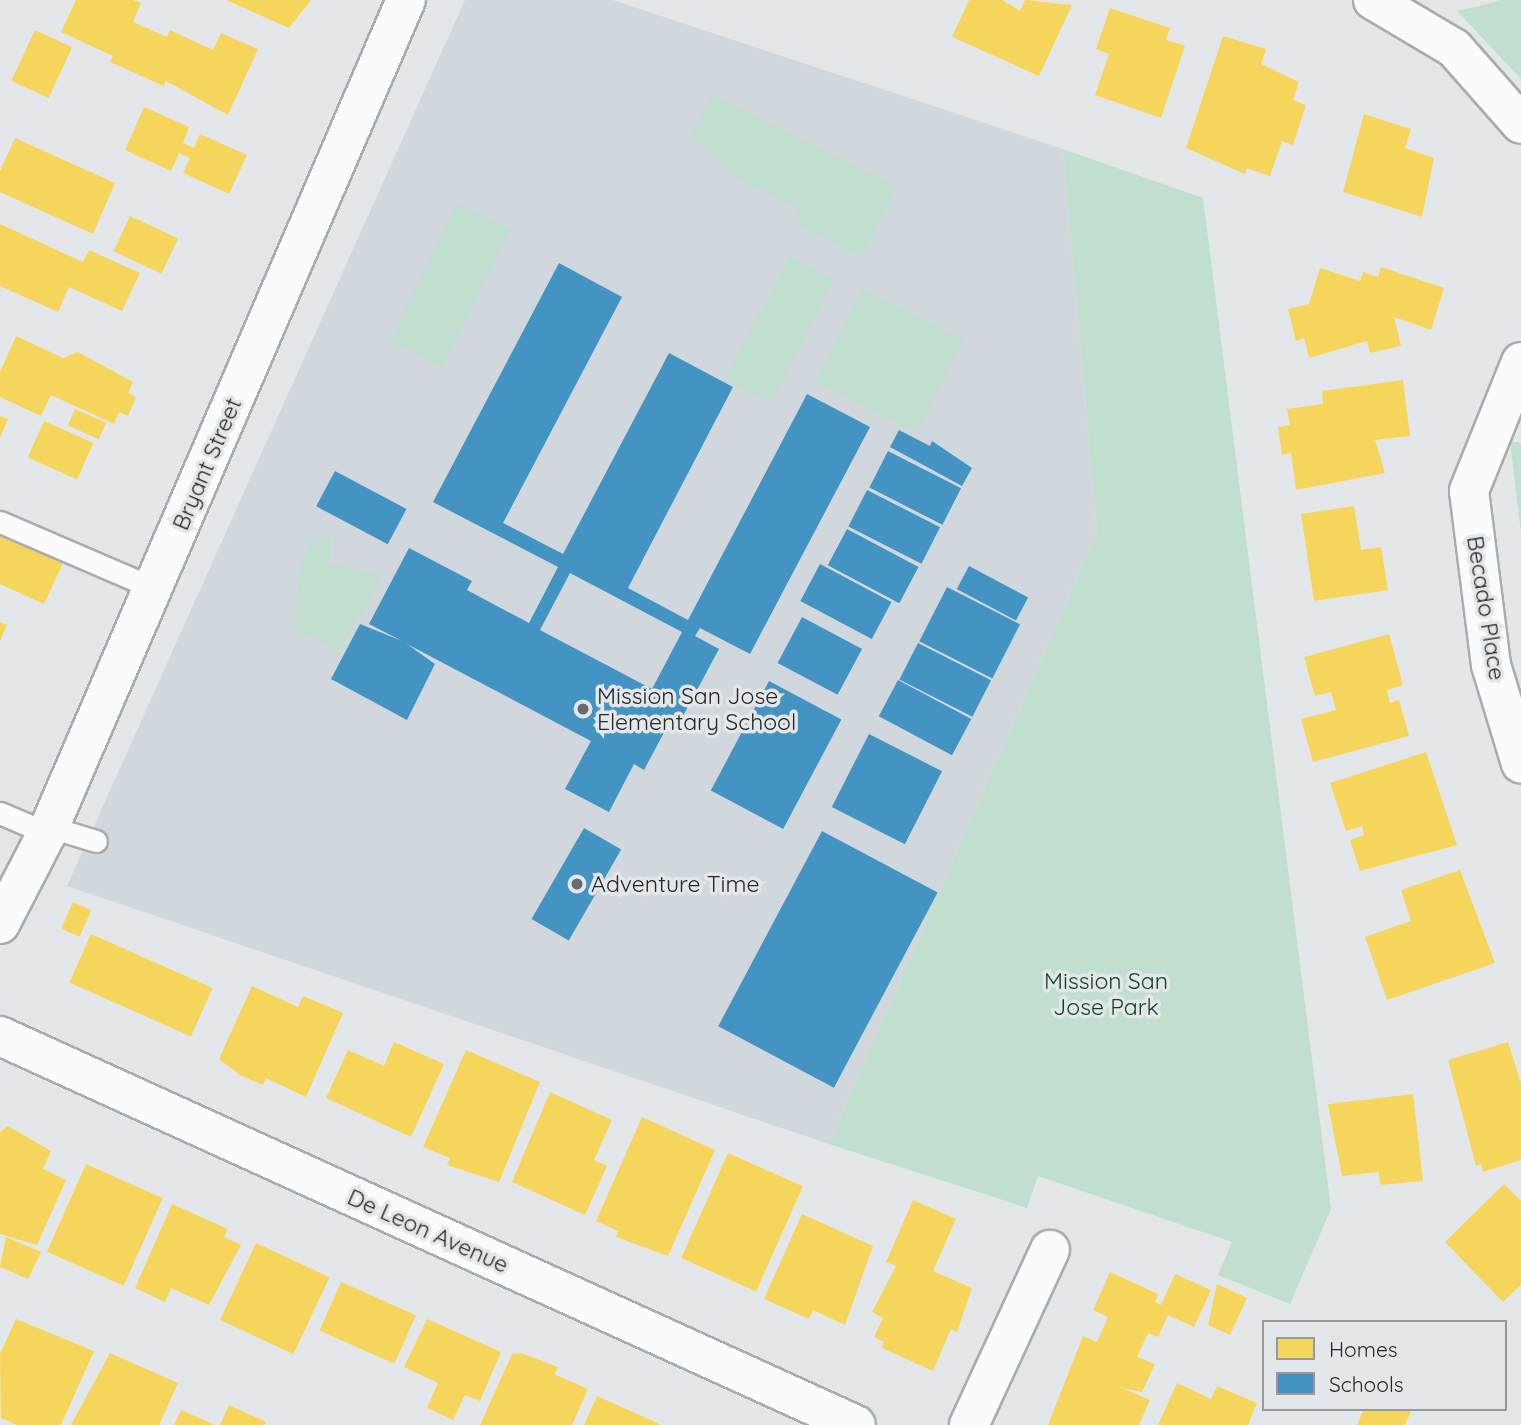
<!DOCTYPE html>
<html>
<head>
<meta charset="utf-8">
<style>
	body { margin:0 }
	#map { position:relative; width:1521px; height:1425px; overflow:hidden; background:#e4e7e9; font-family:Quicksand,sans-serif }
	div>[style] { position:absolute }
	.built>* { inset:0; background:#d1d8dd }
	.green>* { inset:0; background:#c1dfcf; transform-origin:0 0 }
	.homes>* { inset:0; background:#f6d55c; transform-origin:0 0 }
	.schools>* { inset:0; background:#4393c3; transform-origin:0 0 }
	.roads { filter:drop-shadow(2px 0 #a9abad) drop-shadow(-2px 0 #a9abad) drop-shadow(0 2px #a9abad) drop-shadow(0 -2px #a9abad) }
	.lane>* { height:21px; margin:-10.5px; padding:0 10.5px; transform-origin:10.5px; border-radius:10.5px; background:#fbfbfc }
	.street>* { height:38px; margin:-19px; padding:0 19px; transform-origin:19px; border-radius:19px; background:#fbfbfc }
	.dots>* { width:19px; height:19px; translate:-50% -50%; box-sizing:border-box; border:4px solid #e3e7ea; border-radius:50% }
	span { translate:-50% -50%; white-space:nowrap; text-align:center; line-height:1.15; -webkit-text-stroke:7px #e3e7ea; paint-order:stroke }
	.street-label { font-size:23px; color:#252728 }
	.poi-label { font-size:23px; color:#252728 }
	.left { translate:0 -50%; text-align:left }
	.park-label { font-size:23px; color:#0f3f28 }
	.legend { position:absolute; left:1262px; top:1320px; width:245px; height:91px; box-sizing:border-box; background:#e3e7ea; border:2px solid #979a9c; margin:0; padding:9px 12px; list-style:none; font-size:21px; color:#252728 }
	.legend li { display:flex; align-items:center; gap:14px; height:35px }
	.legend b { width:35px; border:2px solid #979a9c }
</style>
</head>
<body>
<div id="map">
	<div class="built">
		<div style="clip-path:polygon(465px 0,613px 0,1063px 149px,1097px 533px,829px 1144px,67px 886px)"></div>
	</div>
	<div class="green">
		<div style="clip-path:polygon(1503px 0,1521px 0,1521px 79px,1457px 11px)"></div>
		<div style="clip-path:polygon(712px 95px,897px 187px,862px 257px,802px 227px,793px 205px,731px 175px,692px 137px)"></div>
		<div style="clip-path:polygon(1063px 149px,1203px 198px,1331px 1209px,1290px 1304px,1218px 1275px,1232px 1242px,1038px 1176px,1027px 1208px,829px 1144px,1097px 533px)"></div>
		<div style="left:457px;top:204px;width:59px;height:153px;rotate:26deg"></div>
		<div style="left:789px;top:256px;width:51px;height:139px;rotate:27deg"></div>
		<div style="left:863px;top:288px;width:113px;height:105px;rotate:27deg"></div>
		<div style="clip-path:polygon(1510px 441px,1521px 443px,1521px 533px)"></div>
		<div style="clip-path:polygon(314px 536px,330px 536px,330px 564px,381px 576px,341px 651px,295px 631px,299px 569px)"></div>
	</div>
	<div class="homes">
		<div style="clip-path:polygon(76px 0,133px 0,141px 3px,133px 22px,167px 37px,170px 30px,213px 50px,221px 33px,258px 49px,228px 115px,166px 81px,164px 86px,110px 62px,113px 56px,61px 32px)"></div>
		<div style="clip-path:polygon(226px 0,311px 0,289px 28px)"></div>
		<div style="clip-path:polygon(969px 0,1002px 0,1020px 11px,1025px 0,1072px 5px,1039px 76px,952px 37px)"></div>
		<div style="clip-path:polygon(1110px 8px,1170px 28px,1166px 40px,1185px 46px,1161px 118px,1095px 95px,1109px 54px,1096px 49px)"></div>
		<div style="left:35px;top:30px;width:41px;height:56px;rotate:25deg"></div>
		<div style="clip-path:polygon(1223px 36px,1266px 49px,1261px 64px,1299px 82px,1293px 100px,1306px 105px,1293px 145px,1282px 141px,1270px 176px,1247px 168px,1245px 174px,1186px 148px)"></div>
		<div style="clip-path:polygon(144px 107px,189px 127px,183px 143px,194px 148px,200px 134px,247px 155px,229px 194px,183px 173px,190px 158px,179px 153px,171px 171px,125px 150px)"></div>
		<div style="clip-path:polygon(1364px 114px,1411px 129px,1405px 148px,1434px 158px,1422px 217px,1343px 192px)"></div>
		<div style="clip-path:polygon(15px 138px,115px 183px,93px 234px,0 192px,0 171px)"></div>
		<div style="left:130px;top:216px;width:53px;height:39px;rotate:25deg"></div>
		<div style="clip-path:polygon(0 224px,83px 262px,89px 250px,140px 273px,122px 311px,69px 287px,58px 312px,0 286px)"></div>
		<div style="clip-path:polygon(1381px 267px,1444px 288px,1431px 330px,1394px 317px,1401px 346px,1370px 353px,1367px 341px,1309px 358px,1304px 338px,1296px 341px,1288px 309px,1309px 304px,1320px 268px,1360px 281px,1363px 272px,1378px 277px)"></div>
		<div style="clip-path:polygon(16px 336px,63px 358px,78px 352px,133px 382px,128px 393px,136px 397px,128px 416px,119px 412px,114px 424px,51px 395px,41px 416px,0 397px,0 372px)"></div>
		<div style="clip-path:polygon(1403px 380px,1410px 436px,1375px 440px,1385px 473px,1296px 490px,1291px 453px,1282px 455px,1278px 427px,1290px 425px,1287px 409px,1323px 404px,1322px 391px)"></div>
		<div style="left:75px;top:409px;width:34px;height:18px;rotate:24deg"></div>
		<div style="clip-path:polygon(0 416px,8px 419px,0 438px)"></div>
		<div style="left:44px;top:421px;width:54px;height:40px;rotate:24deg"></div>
		<div style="clip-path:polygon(1354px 506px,1361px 550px,1381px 547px,1388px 590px,1314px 601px,1301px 514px)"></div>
		<div style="clip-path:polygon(0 535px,17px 543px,20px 536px,63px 563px,44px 604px,0 584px)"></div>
		<div style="clip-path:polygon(0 622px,7px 625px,0 641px)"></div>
		<div style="clip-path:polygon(1389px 634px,1403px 685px,1387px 690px,1390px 703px,1399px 700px,1409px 736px,1313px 762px,1301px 719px,1336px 710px,1331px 692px,1315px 696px,1304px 657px)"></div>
		<div style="clip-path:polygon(1426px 752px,1457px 845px,1360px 871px,1350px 840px,1364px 835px,1362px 826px,1346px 831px,1330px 783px)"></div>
		<div style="clip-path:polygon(1460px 870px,1495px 963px,1387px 1000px,1365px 937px,1411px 921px,1401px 890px)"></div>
		<div style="left:73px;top:902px;width:20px;height:29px;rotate:24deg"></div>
		<div style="left:91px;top:934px;width:133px;height:53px;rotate:24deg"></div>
		<div style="clip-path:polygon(252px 986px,298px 1007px,303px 996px,343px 1013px,306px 1097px,266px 1078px,263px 1085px,240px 1075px,219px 1059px)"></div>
		<div style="clip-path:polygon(394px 1042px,444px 1064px,411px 1137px,326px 1098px,348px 1050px,384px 1066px)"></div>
		<div style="clip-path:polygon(1508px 1042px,1521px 1083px,1521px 1160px,1483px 1172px,1481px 1164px,1476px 1166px,1448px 1060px)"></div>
		<div style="clip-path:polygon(466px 1050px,540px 1082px,499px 1182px,447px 1165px,450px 1158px,423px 1147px)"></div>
		<div style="clip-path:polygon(550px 1092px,612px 1120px,594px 1160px,607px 1166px,585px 1215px,512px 1182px)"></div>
		<div style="clip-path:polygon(1413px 1094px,1423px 1181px,1380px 1185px,1379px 1172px,1342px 1176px,1328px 1104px)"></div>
		<div style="clip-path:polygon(642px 1117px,715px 1150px,668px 1256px,616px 1237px,618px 1231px,596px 1221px)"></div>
		<div style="clip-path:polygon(8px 1126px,51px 1151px,43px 1169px,66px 1180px,37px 1245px,0 1234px,0 1132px)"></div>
		<div style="left:728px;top:1153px;width:82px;height:115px;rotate:24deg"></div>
		<div style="left:86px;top:1164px;width:84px;height:96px;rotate:24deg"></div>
		<div style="clip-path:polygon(1504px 1184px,1521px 1201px,1521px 1285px,1503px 1302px,1445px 1242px)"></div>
		<div style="clip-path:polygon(913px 1200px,956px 1219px,933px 1271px,972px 1288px,957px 1332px,951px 1329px,933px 1371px,882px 1348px,884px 1342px,874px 1337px,883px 1318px,872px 1312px,896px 1266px,886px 1262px)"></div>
		<div style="clip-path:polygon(172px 1204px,228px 1229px,224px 1237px,241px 1245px,209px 1305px,171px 1288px,165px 1302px,135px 1288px)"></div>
		<div style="clip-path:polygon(802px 1214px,873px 1246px,845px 1325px,813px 1310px,809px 1319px,764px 1299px)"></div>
		<div style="clip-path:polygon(6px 1237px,41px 1252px,28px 1279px,0 1267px)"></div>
		<div style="left:256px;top:1243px;width:81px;height:85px;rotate:25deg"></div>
		<div style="clip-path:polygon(1110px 1272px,1158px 1294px,1155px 1302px,1161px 1305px,1175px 1274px,1211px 1290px,1194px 1327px,1168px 1315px,1158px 1337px,1148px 1333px,1137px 1357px,1155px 1364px,1142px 1392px,1122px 1388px,1150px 1400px,1139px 1425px,1048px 1425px,1083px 1336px,1097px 1342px,1108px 1317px,1093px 1310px)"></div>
		<div style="left:341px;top:1282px;width:82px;height:53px;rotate:24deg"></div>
		<div style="clip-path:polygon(1217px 1284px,1247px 1298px,1230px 1335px,1208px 1325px)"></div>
		<div style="clip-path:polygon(16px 1319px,94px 1351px,61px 1425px,17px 1425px,1px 1418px,0 1354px)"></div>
		<div style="clip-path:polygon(427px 1319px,501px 1352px,480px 1401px,465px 1395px,453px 1420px,427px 1408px,438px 1383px,404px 1367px)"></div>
		<div style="clip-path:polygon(110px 1353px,178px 1383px,159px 1425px,71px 1425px)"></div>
		<div style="clip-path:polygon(521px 1353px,558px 1367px,554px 1374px,588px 1389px,572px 1425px,480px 1425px,512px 1354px)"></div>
		<div style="clip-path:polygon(1177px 1383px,1211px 1399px,1217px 1386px,1257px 1403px,1248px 1425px,1158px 1425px)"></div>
		<div style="clip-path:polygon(597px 1396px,662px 1425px,584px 1425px)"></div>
		<div style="clip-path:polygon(229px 1405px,266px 1422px,265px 1425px,220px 1425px)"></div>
		<div style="clip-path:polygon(1364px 1409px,1412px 1409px,1405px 1425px,1357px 1425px)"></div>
		<div style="clip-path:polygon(181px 1410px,215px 1425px,174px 1425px)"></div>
	</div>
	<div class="schools">
		<div style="clip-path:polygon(evenodd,559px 263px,622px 297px,503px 523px,563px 554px,669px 353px,733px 387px,628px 588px,688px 620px,807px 394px,870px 427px,750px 654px,700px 628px,695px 636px,719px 649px,683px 716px,675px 712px,644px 770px,634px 764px,609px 812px,565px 789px,591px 741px,407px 644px,435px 664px,407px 720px,331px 679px,360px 624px,402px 641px,369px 624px,409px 548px,472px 581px,467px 590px,529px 623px,558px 567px,433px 502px,559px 263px,570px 573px,682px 632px,652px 689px,540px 630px,570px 573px)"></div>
		<div style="clip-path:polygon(899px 430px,930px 446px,932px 441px,972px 468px,962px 486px,890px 447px)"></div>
		<div style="left:888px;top:451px;width:82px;height:41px;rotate:27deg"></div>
		<div style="left:335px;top:471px;width:81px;height:40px;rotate:28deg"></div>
		<div style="left:867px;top:490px;width:82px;height:41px;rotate:27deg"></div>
		<div style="left:847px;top:529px;width:81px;height:41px;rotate:28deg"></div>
		<div style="left:820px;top:564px;width:81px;height:42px;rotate:28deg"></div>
		<div style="left:969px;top:566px;width:67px;height:26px;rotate:28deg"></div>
		<div style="left:947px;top:587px;width:82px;height:61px;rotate:27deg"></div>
		<div style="left:802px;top:617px;width:68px;height:52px;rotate:28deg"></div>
		<div style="left:918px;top:643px;width:82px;height:41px;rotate:27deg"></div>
		<div style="left:898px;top:680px;width:83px;height:41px;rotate:28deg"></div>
		<div style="left:769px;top:681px;width:82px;height:124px;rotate:28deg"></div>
		<div style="left:869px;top:734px;width:82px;height:82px;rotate:27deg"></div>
		<div style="left:584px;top:828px;width:43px;height:105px;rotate:30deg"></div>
		<div style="left:822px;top:831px;width:131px;height:221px;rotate:28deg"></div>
	</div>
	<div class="roads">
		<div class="lane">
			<div style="left:0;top:522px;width:167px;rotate:23.3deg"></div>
			<div style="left:0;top:813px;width:51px;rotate:23.1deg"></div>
			<div style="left:50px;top:827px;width:48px;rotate:16.9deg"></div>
		</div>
		<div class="street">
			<div style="left:1373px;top:0;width:94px;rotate:30.7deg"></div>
			<div style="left:1454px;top:48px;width:101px;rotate:48.6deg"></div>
			<div style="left:1521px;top:362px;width:139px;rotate:112deg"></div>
			<div style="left:1469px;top:491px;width:175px;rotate:82.8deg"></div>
			<div style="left:1491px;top:665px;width:103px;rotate:73.1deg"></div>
			<div style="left:0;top:924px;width:102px;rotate:-62.7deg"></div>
			<div style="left:47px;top:833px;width:907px;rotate:-66.69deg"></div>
			<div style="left:0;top:1036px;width:940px;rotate:24.44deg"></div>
			<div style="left:969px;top:1425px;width:193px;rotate:-65.2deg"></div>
		</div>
	</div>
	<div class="dots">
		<div style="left:583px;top:709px;background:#686a6c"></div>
		<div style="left:577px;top:884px;background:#686a6c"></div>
	</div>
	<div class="street-label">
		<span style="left:207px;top:464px;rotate:-67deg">Bryant Street</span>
		<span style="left:1486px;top:608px;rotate:81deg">Becado Place</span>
		<span style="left:428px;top:1231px;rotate:24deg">De Leon Avenue</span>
	</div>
	<div class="poi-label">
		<span class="left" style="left:597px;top:709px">Mission San Jose<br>Elementary School</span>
		<span class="left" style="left:591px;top:884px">Adventure Time</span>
	</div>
	<div class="park-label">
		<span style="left:1106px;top:994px">Mission San<br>Jose Park</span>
	</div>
	<ul class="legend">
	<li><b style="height:19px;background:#f6d55c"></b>Homes</li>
	<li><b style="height:19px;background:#4393c3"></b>Schools</li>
	</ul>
</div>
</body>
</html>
